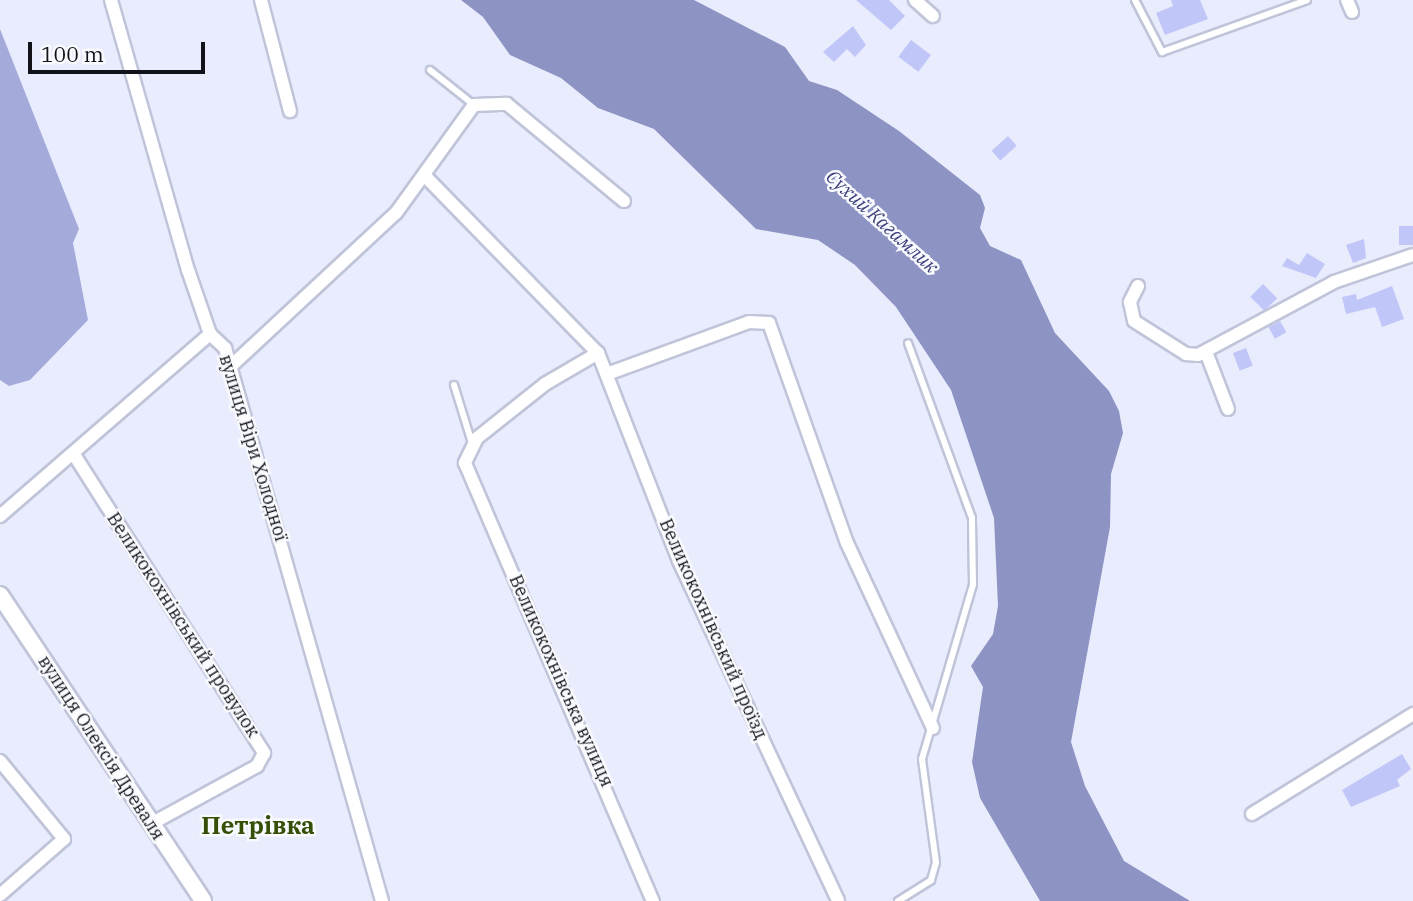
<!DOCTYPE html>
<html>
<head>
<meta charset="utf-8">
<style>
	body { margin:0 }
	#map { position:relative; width:1413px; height:901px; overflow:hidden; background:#e9ecfd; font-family:"IBM Plex Serif",serif }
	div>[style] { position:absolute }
	.forest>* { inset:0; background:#a4abdb }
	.water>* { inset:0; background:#8d93c2 }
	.building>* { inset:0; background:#c0c6f8; transform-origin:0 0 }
	.roads { filter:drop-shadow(2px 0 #c0c4d9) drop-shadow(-2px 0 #c0c4d9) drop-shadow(0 2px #c0c4d9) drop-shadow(0 -2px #c0c4d9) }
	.lane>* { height:6px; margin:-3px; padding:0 3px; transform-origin:3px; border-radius:3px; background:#fff }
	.street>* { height:12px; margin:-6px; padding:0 6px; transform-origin:6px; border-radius:6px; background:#fff }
	.secondary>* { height:16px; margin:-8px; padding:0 8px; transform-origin:8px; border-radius:8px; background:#fff }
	span { translate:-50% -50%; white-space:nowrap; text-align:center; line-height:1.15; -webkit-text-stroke:5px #f9fafe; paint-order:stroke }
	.street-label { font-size:18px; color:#12131a }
	.water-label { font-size:19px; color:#3c3f7b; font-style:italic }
	.district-label { font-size:24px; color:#354f06; font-weight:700 }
	.scale { position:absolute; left:28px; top:42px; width:177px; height:32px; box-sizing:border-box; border:4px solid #12131a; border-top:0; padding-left:9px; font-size:21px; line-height:24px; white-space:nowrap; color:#12131a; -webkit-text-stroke:5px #f9fafe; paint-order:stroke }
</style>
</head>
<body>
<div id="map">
	<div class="forest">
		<div style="clip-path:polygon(0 29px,79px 229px,73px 243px,88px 320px,30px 380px,9px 386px,0 380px)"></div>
	</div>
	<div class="water">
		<div style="clip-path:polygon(461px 0,694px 0,785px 47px,809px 81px,837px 90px,899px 131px,980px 195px,985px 208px,980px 228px,990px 246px,1021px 260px,1055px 333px,1109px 391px,1119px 411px,1123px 433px,1111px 474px,1110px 527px,1071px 742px,1085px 786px,1124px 861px,1190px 901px,1040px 901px,980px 798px,972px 762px,983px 687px,971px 666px,993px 634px,998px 606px,994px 518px,951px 390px,896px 307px,855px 265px,818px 240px,756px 229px,654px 129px,598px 108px,561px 78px,510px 55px,483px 17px)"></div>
	</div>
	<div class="building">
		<div style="clip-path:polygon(856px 0,889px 0,905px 16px,891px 30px)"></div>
		<div style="clip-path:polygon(1171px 0,1200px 0,1208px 19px,1165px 35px,1156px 13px,1173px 6px)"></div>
		<div style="clip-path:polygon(853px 26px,866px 45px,855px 57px,847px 49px,834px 62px,823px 52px)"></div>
		<div style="left:911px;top:40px;width:25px;height:21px;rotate:37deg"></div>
		<div style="left:1008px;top:136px;width:13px;height:22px;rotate:48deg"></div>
		<div style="left:1413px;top:226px;width:19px;height:14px;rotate:90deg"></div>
		<div style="clip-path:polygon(1364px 239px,1366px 258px,1353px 263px,1346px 245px)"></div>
		<div style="clip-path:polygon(1307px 253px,1325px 264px,1316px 278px,1282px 266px,1287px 258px,1299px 265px)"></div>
		<div style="left:1263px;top:284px;width:20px;height:18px;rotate:45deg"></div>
		<div style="clip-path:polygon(1392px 286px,1404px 319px,1382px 327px,1375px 307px,1346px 314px,1342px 297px,1356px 294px,1357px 300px)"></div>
		<div style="left:1280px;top:321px;width:13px;height:13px;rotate:61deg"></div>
		<div style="left:1246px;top:348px;width:19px;height:14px;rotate:69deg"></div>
		<div style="clip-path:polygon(1402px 754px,1411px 769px,1397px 780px,1400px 786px,1351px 807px,1342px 790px)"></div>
	</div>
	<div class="roads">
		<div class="lane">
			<div style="left:1135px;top:0;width:59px;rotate:62.6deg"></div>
			<div style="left:1162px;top:52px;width:154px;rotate:-19.7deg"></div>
			<div style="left:430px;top:70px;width:56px;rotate:38.5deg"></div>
			<div style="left:454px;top:385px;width:61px;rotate:72.8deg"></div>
			<div style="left:898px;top:901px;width:39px;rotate:-32deg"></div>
			<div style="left:931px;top:880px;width:18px;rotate:-74deg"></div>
			<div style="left:936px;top:863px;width:105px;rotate:-97.7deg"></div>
			<div style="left:922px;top:759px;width:181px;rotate:-73.7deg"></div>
			<div style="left:973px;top:585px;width:67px;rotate:-90.9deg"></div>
			<div style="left:972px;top:518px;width:186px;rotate:-110.1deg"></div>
		</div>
		<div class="street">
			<div style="left:111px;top:0;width:281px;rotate:74.1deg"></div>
			<div style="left:188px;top:270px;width:68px;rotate:71deg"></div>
			<div style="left:210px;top:334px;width:21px;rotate:43deg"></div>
			<div style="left:225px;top:348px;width:575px;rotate:74.15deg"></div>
			<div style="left:261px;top:0;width:115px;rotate:75.4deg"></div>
			<div style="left:915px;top:0;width:24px;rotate:42deg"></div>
			<div style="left:1347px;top:0;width:13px;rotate:67deg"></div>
			<div style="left:425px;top:176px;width:248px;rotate:45.7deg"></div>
			<div style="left:598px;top:353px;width:223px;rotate:68.7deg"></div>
			<div style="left:679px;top:561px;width:375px;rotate:64.9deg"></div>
			<div style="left:1138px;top:286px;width:18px;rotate:117deg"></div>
			<div style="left:1130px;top:302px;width:19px;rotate:78deg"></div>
			<div style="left:1134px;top:321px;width:62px;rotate:32.4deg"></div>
			<div style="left:1186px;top:354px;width:12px;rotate:5deg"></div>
			<div style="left:1198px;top:355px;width:154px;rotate:-28.2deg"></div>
			<div style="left:1334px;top:282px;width:83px;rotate:-18.9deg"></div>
			<div style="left:1206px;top:352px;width:61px;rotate:68.9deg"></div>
			<div style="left:598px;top:353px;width:61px;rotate:149.7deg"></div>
			<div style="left:545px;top:384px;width:87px;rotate:141.5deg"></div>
			<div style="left:477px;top:438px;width:28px;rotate:116deg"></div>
			<div style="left:465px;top:463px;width:477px;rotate:66.8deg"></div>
			<div style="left:230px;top:367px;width:226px;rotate:-42.9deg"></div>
			<div style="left:396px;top:213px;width:133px;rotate:-54.2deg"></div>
			<div style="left:474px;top:105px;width:33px;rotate:-2deg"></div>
			<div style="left:507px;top:104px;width:152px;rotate:39.7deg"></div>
			<div style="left:607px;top:374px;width:151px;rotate:-20.1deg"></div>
			<div style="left:749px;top:322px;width:20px;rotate:3deg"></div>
			<div style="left:769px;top:323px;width:233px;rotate:70.5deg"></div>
			<div style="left:847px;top:543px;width:204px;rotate:65.1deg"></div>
			<div style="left:73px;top:453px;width:356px;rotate:57.5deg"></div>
			<div style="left:264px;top:753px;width:15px;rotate:118deg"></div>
			<div style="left:257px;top:766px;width:121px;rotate:151.3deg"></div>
			<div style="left:0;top:516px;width:278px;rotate:-40.9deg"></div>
			<div style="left:0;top:761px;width:101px;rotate:50.6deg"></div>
			<div style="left:64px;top:839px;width:85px;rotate:138.8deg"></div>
			<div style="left:1252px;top:814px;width:190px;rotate:-31.8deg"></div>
		</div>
		<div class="secondary">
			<div style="left:0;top:595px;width:367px;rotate:56.4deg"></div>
		</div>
	</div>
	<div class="street-label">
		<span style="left:253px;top:448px;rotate:73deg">вулиця Віри Холодної</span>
		<span style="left:183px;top:625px;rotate:57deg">Великокохнівський провулок</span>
		<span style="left:713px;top:629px;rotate:66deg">Великокохнівський проїзд</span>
		<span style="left:561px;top:681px;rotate:66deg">Великокохнівська вулиця</span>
		<span style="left:101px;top:748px;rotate:57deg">вулиця Олексія Древаля</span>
	</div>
	<div class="water-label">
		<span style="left:882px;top:222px;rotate:42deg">Сухий Кагамлик</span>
	</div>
	<div class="district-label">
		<span style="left:258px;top:826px">Петрівка</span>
	</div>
	<div class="scale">100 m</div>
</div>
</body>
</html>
